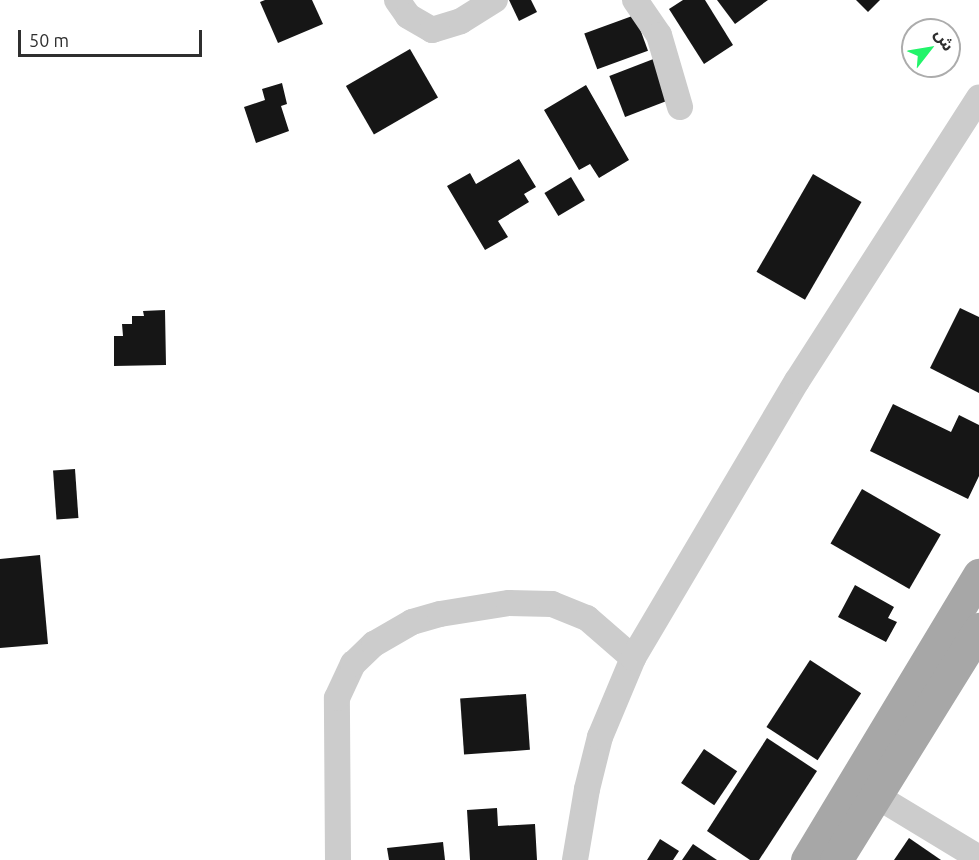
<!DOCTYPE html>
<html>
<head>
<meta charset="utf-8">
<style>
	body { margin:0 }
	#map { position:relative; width:979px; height:860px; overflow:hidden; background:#fff; font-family:Ubuntu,"Noto Sans Arabic",sans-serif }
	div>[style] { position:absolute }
	.building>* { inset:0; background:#161616; transform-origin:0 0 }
	.minor>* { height:26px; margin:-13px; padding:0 13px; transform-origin:13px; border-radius:13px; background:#ccc }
	.major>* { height:33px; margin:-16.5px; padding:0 16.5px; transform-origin:16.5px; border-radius:16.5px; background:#a7a7a7 }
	span { translate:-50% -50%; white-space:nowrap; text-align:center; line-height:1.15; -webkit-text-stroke:6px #fff; paint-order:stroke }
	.north { position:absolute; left:901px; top:18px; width:60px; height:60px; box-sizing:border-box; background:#fff; border:2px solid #acacac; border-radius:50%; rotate:59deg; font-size:16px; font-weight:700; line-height:24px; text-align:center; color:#2f2f2f }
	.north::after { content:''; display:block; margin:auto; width:21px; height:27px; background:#22f46a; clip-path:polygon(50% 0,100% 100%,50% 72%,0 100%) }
	.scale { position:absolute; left:18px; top:30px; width:184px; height:27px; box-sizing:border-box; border:3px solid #2f2f2f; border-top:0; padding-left:8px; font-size:18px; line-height:21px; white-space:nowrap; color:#2f2f2f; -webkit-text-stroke:4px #fff; paint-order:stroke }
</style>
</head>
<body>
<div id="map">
	<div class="building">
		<div style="clip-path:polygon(265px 0,312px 0,323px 24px,278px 43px,260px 2px)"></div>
		<div style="clip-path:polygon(509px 0,531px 0,537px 12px,519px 21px)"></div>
		<div style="clip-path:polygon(683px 0,705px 0,733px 45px,704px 64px,669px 9px)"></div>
		<div style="clip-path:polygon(717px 0,768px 0,735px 24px)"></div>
		<div style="clip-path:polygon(856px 0,880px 0,868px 12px)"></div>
		<div style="left:635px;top:15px;width:38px;height:54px;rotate:70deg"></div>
		<div style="left:410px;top:49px;width:56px;height:74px;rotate:60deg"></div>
		<div style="left:656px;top:58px;width:44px;height:50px;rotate:69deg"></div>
		<div style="clip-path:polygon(282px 83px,287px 104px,281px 106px,289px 131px,256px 143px,244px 107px,265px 100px,262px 89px)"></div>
		<div style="clip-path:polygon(586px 85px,629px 160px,599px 178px,590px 164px,579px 170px,544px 110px)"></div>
		<div style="clip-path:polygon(519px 159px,536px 187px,524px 194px,529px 202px,498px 221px,508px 237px,485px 250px,447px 186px,470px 173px,476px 184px)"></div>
		<div style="left:813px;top:174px;width:56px;height:113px;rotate:30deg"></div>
		<div style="left:571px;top:177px;width:27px;height:31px;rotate:59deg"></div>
		<div style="clip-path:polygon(960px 308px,979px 317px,979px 393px,930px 368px)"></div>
		<div style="clip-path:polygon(165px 310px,166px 365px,114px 366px,114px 336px,123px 336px,122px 324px,132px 324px,132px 316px,144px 316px,143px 311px)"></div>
		<div style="clip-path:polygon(893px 404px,951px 432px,959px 415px,979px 425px,979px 476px,968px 499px,870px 451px)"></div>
		<div style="left:75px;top:469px;width:49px;height:22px;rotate:86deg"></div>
		<div style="left:862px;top:489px;width:91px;height:63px;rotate:30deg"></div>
		<div style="clip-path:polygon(40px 555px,48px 644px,0 648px,0 559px)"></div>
		<div style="clip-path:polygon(855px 585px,894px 607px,888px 618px,897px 622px,886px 642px,838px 617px)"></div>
		<div style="left:810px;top:660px;width:61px;height:80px;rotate:33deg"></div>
		<div style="left:526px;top:694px;width:56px;height:66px;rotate:86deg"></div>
		<div style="clip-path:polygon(767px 738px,817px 771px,759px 860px,750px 860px,707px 831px)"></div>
		<div style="left:704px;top:749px;width:40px;height:41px;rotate:34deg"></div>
		<div style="clip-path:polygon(497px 808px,498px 826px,535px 824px,537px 860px,470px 860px,467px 810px)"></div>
		<div style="clip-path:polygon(909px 838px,941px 860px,894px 860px)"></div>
		<div style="clip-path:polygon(660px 839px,679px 851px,673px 860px,647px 860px)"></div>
		<div style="clip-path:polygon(443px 842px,445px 860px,389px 860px,387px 848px)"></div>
		<div style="clip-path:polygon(693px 844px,717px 860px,682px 860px)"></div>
	</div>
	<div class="minor">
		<div style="left:397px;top:0;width:19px;rotate:55deg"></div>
		<div style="left:408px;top:16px;width:28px;rotate:30deg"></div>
		<div style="left:432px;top:30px;width:30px;rotate:-17deg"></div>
		<div style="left:461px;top:21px;width:40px;rotate:-32deg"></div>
		<div style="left:635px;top:0;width:42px;rotate:55.6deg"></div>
		<div style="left:659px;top:35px;width:75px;rotate:73.7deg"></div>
		<div style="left:860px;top:786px;width:139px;rotate:31.2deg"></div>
		<div style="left:338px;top:860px;width:162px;rotate:-90.4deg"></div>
		<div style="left:337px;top:698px;width:38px;rotate:-65deg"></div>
		<div style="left:353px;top:664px;width:29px;rotate:-44deg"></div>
		<div style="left:374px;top:644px;width:44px;rotate:-30.1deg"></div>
		<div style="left:412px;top:622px;width:29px;rotate:-16deg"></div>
		<div style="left:440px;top:614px;width:70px;rotate:-9.1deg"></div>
		<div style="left:509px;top:603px;width:43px;rotate:1.3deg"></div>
		<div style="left:552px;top:604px;width:38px;rotate:22deg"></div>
		<div style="left:587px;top:618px;width:61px;rotate:41deg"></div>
		<div style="left:575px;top:860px;width:72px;rotate:-80.4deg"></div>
		<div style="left:587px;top:789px;width:54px;rotate:-76deg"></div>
		<div style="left:600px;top:737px;width:86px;rotate:-67.3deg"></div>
		<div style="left:633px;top:658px;width:322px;rotate:-59.4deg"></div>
		<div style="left:797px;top:381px;width:337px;rotate:-57.3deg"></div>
	</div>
	<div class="major">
		<div style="left:807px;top:860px;width:333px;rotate:-58.9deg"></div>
		<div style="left:836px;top:860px;width:272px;rotate:-58.2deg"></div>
	</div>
	<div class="north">ش</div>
	<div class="scale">50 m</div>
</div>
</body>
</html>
